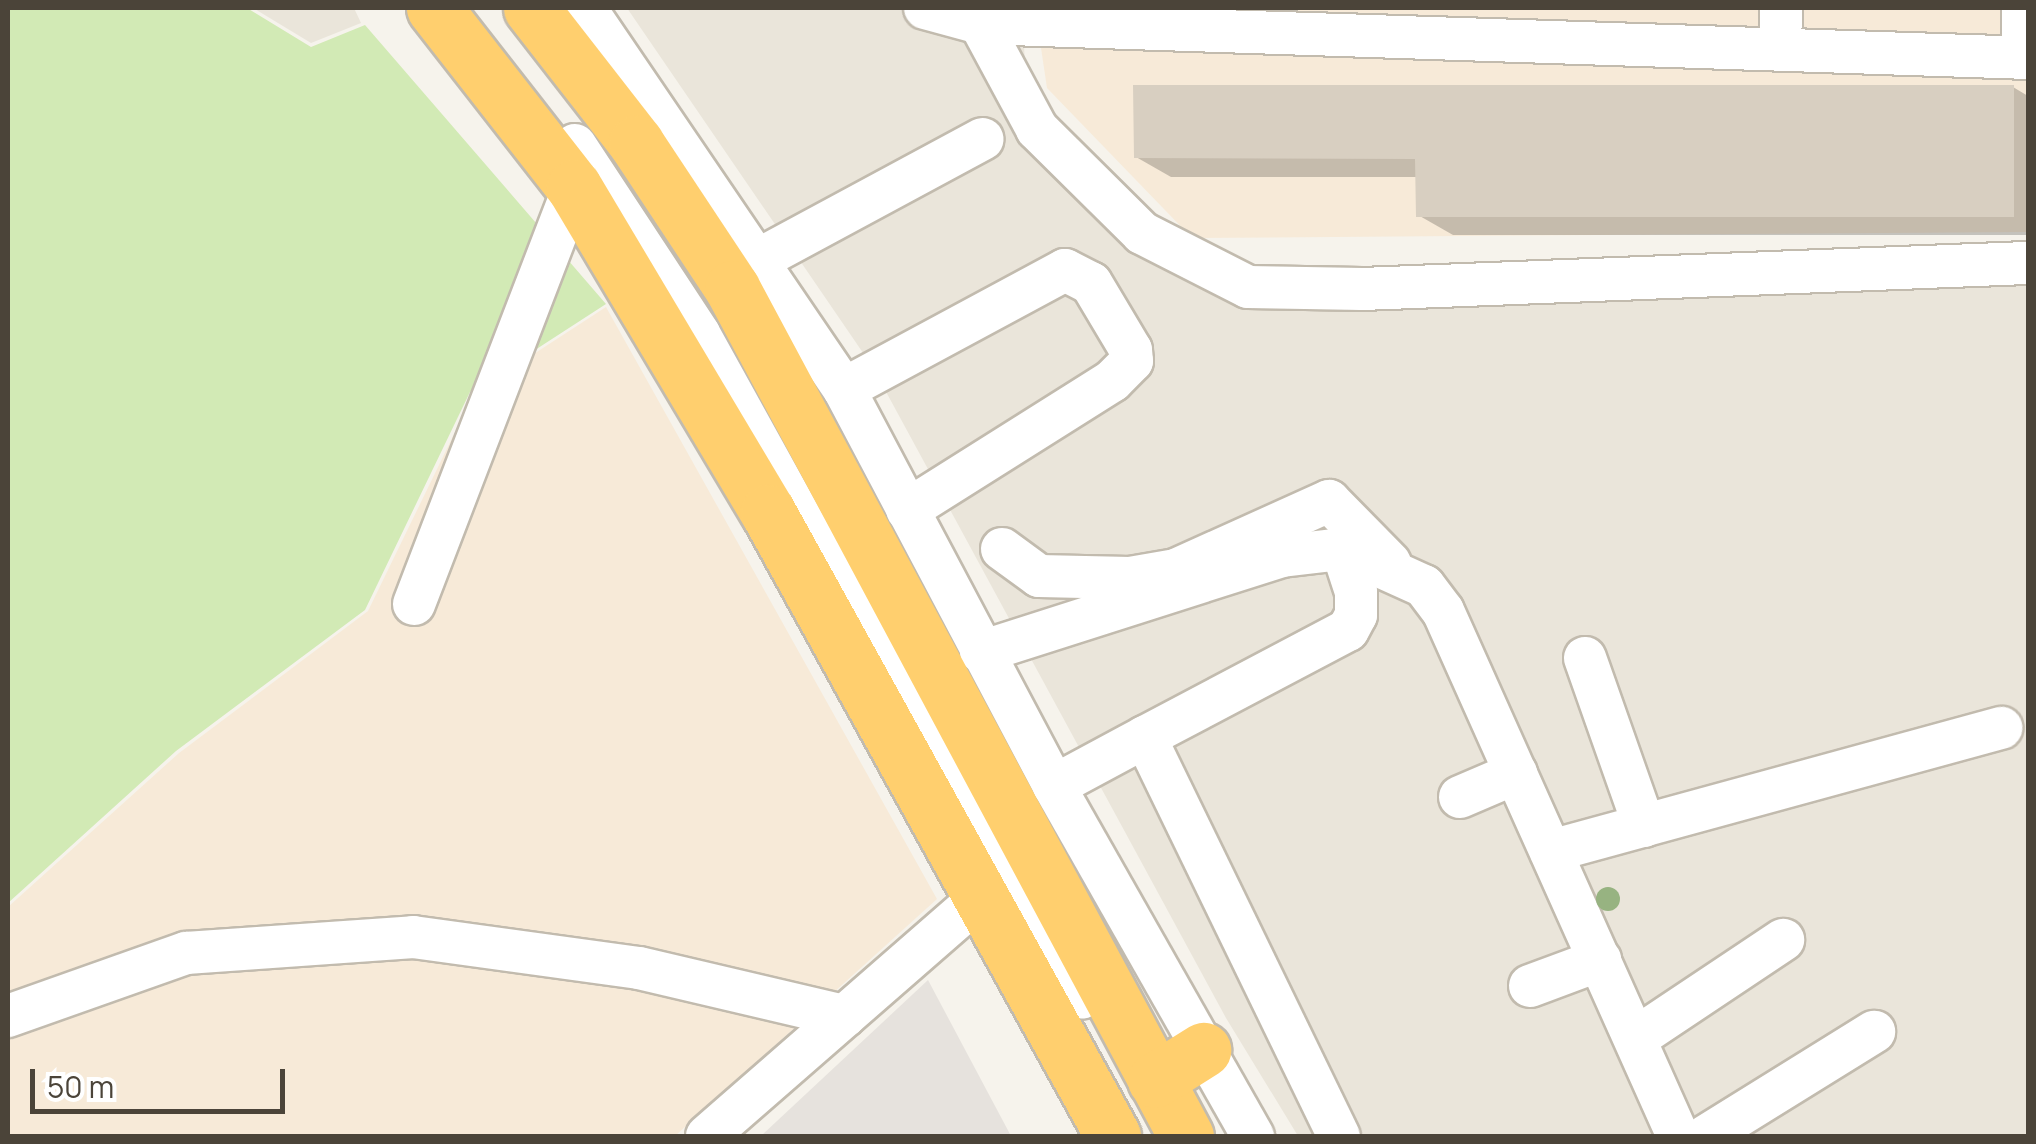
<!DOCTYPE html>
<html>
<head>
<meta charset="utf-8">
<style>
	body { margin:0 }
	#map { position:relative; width:2036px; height:1144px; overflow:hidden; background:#f6f3ec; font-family:Manrope,sans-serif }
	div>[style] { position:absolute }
	.residential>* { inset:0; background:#eae5da }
	.commercial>* { inset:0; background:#f7ead8 }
	.industrial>* { inset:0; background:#e6e2dd }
	.green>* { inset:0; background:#d2eab5 }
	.shadow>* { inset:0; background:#0003 }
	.building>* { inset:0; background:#d8cfc1 }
	.roads { filter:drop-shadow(2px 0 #c2bbae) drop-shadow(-2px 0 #c2bbae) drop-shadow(0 2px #c2bbae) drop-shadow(0 -2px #c2bbae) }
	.minor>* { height:42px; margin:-21px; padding:0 21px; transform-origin:21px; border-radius:21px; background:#fff }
	.highway>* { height:55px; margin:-27.5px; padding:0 27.5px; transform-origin:27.5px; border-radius:27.5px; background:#ffcf6e }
	.trees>* { width:24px; height:24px; margin:-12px; border-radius:50%; background:#97b381 }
	span { translate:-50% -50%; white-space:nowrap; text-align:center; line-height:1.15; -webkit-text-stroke:8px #fff; paint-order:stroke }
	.frame { position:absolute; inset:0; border:10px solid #4b4439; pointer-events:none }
	.scale { position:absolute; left:30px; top:1069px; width:255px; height:45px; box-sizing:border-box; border:5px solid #4b4439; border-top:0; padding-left:12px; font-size:30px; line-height:35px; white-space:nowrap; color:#4b4439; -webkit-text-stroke:8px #fff; paint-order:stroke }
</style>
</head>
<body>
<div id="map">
	<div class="residential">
		<div style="clip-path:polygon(253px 8px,354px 8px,361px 23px,311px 43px)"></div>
		<div style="clip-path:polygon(627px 8px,1022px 8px,1028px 121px,1185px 275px,2028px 254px,2028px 1136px,1298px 1136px,1226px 1018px,872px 366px)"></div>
	</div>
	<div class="commercial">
		<div style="clip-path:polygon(1035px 8px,2028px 8px,2028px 232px,1192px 238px,1047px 88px)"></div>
		<div style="clip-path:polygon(606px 307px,937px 899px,675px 1136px,8px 1136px,8px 907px,179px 753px,368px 611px,474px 393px)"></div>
	</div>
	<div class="industrial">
		<div style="clip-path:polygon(928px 980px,1011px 1136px,761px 1136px)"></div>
	</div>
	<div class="green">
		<div style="clip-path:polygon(8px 8px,247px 8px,311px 47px,365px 25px,606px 304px,470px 392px,365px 610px,176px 751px,8px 903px)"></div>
	</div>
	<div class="shadow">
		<div style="clip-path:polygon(2013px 87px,2028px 96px,2028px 235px,1453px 235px,1418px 215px,1418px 177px,1171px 177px,1136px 157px)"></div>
	</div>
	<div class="building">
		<div style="clip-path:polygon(1133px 85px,2014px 85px,2014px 217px,1416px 217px,1415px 159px,1134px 158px)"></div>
	</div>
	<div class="roads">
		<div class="minor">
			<div style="left:585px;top:8px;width:461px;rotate:55.8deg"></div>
			<div style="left:844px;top:389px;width:449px;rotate:62.1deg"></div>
			<div style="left:1054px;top:786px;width:403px;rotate:60.4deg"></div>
			<div style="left:925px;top:8px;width:57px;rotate:15.3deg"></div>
			<div style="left:980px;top:23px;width:1049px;rotate:1.91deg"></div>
			<div style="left:980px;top:23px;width:120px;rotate:61.7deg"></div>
			<div style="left:1037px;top:129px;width:148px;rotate:44.7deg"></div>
			<div style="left:1142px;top:233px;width:119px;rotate:27deg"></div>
			<div style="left:1248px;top:287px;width:114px;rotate:1deg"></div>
			<div style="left:1362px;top:289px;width:667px;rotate:-2.24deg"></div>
			<div style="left:1780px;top:49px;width:41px;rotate:-88.6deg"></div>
			<div style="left:2023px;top:58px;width:50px;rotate:-90deg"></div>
			<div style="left:575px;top:145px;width:226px;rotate:56.7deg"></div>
			<div style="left:699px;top:334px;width:547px;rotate:61.05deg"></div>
			<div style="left:964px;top:813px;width:75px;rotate:51deg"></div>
			<div style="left:1011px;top:871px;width:145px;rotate:60.8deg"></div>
			<div style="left:758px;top:260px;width:255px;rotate:-28.3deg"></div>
			<div style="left:844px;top:389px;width:251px;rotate:-28.3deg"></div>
			<div style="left:1065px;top:270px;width:29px;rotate:27deg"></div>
			<div style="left:1091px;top:283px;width:78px;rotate:59.2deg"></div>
			<div style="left:1131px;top:350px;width:11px;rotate:85deg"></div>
			<div style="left:1132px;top:361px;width:28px;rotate:135deg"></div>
			<div style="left:1112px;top:381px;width:242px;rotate:147.8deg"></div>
			<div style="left:1002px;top:549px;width:46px;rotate:36.1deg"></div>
			<div style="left:1039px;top:576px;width:91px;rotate:1.3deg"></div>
			<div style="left:1130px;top:578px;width:47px;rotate:-9.9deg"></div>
			<div style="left:1176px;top:570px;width:168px;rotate:-24.3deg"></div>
			<div style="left:1329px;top:501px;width:87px;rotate:45.5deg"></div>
			<div style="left:414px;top:604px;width:447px;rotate:-69deg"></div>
			<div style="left:981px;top:652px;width:316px;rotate:-17.7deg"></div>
			<div style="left:1282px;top:556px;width:60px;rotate:-6.7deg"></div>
			<div style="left:1342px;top:549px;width:90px;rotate:24.3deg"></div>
			<div style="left:1424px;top:586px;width:31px;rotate:53deg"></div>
			<div style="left:1443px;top:611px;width:575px;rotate:65.89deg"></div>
			<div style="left:1585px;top:658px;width:178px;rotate:70.6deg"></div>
			<div style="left:1145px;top:737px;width:229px;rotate:-27.8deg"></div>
			<div style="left:1348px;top:630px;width:17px;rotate:-62deg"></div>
			<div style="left:1356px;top:615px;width:23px;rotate:-90deg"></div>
			<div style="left:1356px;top:592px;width:45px;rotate:-108deg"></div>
			<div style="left:1054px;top:786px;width:103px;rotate:-28.3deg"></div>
			<div style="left:1145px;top:737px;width:444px;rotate:64.1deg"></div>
			<div style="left:1460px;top:797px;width:61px;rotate:-23.2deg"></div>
			<div style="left:1551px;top:851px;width:467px;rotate:-15.3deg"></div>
			<div style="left:1530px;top:986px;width:75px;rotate:-20.4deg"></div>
			<div style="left:8px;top:1016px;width:189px;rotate:-19.5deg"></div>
			<div style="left:186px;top:953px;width:228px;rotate:-4deg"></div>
			<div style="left:413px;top:937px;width:228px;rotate:7.8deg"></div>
			<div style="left:639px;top:968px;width:211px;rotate:13.2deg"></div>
			<div style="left:1636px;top:1038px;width:177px;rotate:-33.7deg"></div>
			<div style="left:707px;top:1136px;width:364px;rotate:-41.1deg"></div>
			<div style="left:1706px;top:1136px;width:198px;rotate:-31.8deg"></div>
		</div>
		<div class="highway">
			<div style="left:434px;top:8px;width:227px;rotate:52deg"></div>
			<div style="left:574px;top:187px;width:378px;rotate:59.2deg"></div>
			<div style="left:768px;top:512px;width:713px;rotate:61.06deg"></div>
			<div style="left:531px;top:8px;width:171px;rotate:52.1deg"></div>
			<div style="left:636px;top:143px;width:174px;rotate:56.5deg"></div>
			<div style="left:732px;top:288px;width:962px;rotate:61.84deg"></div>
			<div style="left:1155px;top:1080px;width:57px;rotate:-32deg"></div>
		</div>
	</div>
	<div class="trees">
		<div style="left:1608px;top:899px"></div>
	</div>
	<div class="frame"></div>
	<div class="scale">50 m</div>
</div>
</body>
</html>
